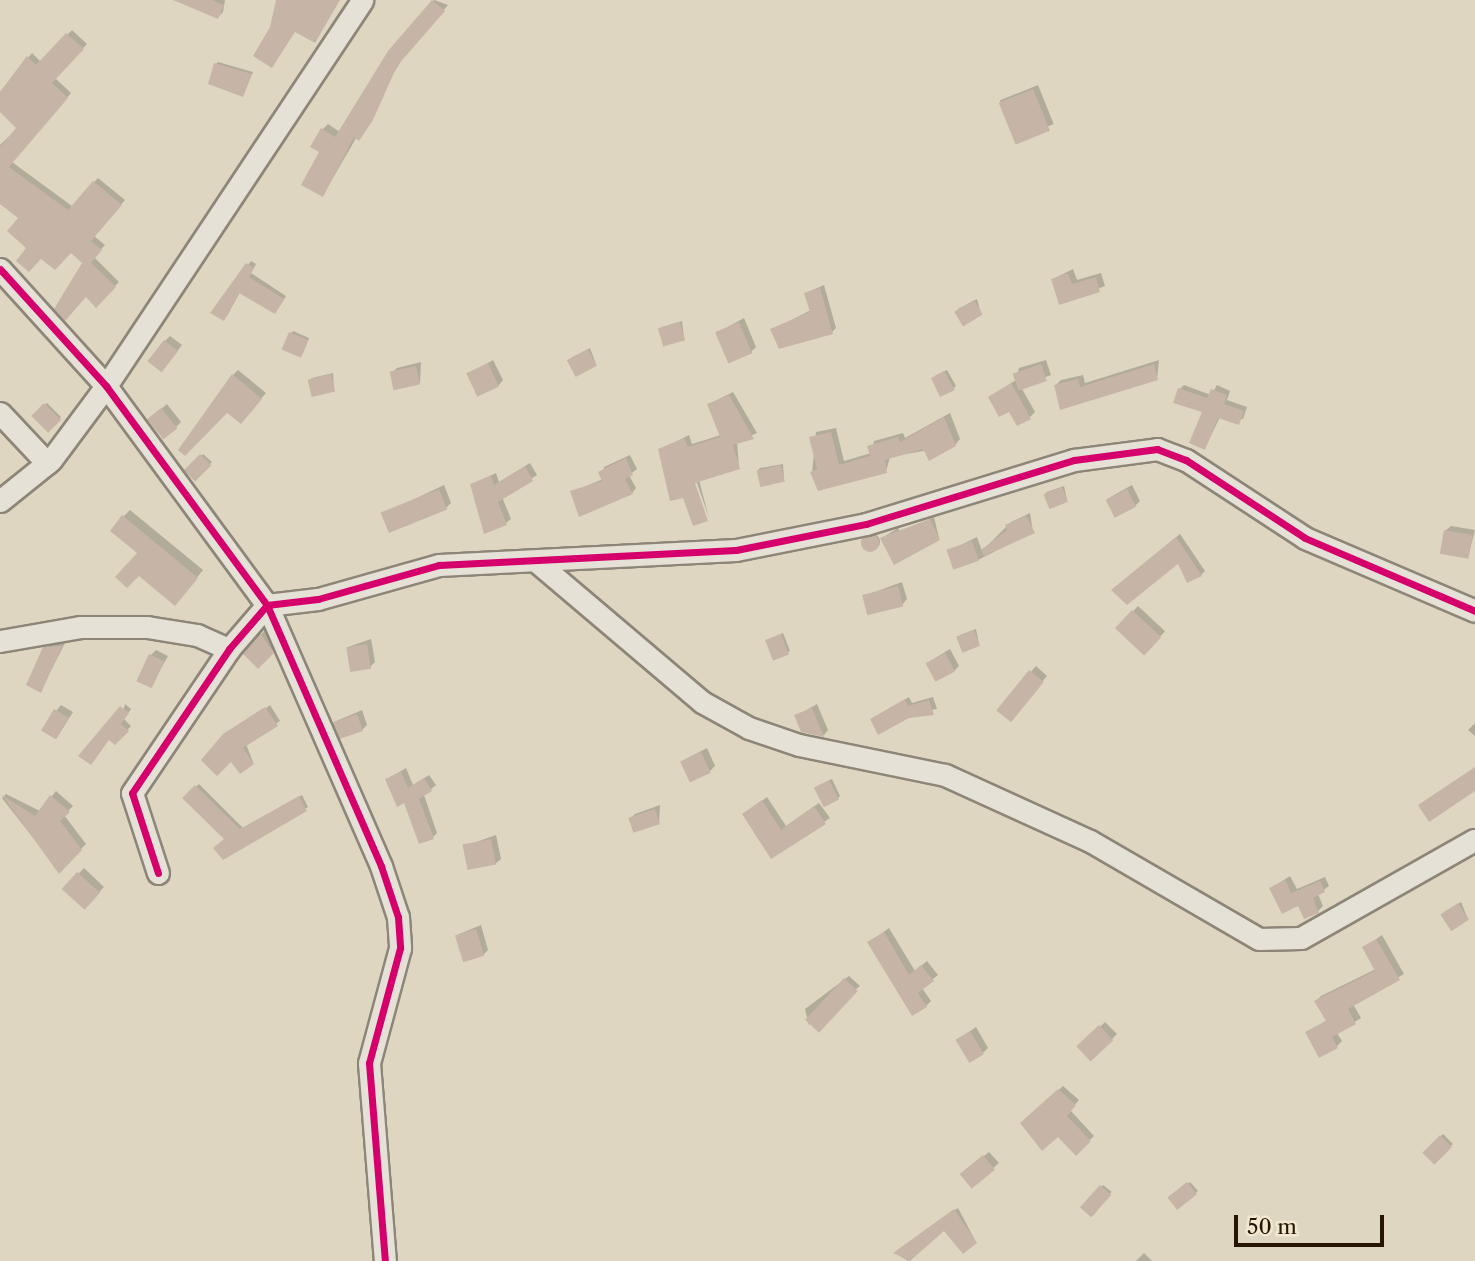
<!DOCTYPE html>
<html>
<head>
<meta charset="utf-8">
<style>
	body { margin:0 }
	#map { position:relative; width:1475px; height:1261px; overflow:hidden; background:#ded6c1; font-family:"Libre Caslon Text",serif }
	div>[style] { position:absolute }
	.shadow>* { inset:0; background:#0003; transform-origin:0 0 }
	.round { border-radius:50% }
	.building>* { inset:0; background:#c6b5a7; transform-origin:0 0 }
	.roads { filter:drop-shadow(2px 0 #8d8678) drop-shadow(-2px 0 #8d8678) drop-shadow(0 2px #8d8678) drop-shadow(0 -2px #8d8678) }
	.minor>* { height:21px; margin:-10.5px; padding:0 10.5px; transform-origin:10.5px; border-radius:10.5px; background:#e5e1d6 }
	.cycleway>* { height:7px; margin:-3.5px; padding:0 3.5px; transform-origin:3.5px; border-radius:3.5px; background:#d6006c }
	span { translate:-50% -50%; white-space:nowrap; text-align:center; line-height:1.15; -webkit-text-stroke:5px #f1e8cf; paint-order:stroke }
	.scale { position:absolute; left:1234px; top:1215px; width:150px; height:32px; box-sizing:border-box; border:4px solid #271504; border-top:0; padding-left:9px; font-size:21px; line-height:24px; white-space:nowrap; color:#271504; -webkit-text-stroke:5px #f1e8cf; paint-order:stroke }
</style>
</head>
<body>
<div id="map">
	<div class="shadow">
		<div style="clip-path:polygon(198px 0,225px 0,223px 12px,218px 17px)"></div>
		<div style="clip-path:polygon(434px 0,448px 5px,402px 59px,323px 195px,323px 129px,328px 124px,340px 132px,390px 52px)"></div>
		<div style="clip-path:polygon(72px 30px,87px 44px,55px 78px,71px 93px,12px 162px,72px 206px,98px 178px,125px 200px,94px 236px,105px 245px,94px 257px,119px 282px,96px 305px,86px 295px,84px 262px,71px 251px,29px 248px,20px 218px,0 200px,0 145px,19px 127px,0 109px,0 92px,32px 53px,41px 62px)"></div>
		<div style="clip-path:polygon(218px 62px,253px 72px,243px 95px,216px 64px)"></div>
		<div style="left:1038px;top:85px;width:42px;height:41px;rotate:68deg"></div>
		<div style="clip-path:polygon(251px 261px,256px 264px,251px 273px,286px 296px,278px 309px,240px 292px,227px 316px,212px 312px)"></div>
		<div style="clip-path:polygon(1073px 269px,1077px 280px,1101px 273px,1105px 286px,1060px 303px,1053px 279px)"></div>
		<div style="clip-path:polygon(824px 285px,836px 328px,832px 332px,772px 330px,811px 310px,806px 293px)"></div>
		<div style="clip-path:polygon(977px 299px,981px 314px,958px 309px)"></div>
		<div style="clip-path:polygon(744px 318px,756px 347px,751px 352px,717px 333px)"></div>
		<div style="clip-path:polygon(682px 321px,684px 338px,660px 329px,662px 327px)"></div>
		<div style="clip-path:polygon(293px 331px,309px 338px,302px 355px,291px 333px)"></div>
		<div style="clip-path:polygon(170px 336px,182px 345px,166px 365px,165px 341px)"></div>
		<div style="clip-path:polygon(590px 348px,596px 364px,571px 358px)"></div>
		<div style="clip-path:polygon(493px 360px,503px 380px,498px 386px,469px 374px)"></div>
		<div style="clip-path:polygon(1046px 360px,1051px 375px,1021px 387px,1035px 412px,1030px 417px,990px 397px,1016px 380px,1019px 368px)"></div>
		<div style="clip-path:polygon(1159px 360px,1157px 379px,1061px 408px,1055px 386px,1061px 380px,1083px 375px,1085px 383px)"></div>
		<div style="clip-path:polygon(421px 362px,420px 383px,392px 373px,397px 368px)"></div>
		<div style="clip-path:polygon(238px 370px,266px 393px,245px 417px,233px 375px)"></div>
		<div style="clip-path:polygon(947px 370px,956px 386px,954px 388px,935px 376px)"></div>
		<div style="clip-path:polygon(333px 373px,334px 391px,310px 381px,312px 378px)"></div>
		<div style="clip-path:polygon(1184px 385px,1211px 395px,1217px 385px,1230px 391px,1227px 400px,1247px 407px,1243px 419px,1220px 417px,1205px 448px,1204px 411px,1180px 389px)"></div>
		<div style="clip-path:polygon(733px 392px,757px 433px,737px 442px,739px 467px,699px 480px,709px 518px,694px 474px,684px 495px,660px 450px,689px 435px,692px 444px,721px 435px,709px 404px)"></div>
		<div style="left:47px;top:403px;width:20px;height:18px;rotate:45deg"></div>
		<div style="clip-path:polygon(167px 404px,181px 422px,176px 427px,154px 415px)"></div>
		<div style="clip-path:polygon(950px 413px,960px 439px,955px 445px,890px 457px,886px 471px,812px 473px,816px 432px,836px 428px,844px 461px,871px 453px,874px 441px,903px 433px,905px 438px)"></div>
		<div style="clip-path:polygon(203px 454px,212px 462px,194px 480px,187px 471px)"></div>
		<div style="clip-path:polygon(630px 455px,637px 469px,629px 475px,636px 488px,632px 493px,572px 492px,603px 479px,604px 467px)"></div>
		<div style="clip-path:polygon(530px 463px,537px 475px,502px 497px,511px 519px,506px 523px,472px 484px,496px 473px,499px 482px)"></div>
		<div style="clip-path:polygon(783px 464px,784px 480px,758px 470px,760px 468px)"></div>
		<div style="clip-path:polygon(444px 485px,451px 503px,446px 508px,383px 514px)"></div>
		<div style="clip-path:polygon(1132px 485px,1140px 501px,1135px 506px,1107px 499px)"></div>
		<div style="clip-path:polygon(1064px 486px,1067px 500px,1045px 494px,1047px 492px)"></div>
		<div style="clip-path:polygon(130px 510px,203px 570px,181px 597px,139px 553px,123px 517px)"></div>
		<div style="clip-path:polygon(1030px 513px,1033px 532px,978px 560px,949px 551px,977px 537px,982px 551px,1011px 522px)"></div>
		<div style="clip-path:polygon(934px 517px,939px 538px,882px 538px,898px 528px,901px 533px)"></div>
		<div style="clip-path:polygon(1451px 526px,1475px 530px,1468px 557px,1445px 531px)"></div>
		<div class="round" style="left:862px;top:533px;width:18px;height:18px"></div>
		<div style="clip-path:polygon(1180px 534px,1205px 571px,1201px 575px,1188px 581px,1179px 561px,1117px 586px)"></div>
		<div style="clip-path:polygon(902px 582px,907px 599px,902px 605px,864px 596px)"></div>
		<div style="left:1138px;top:606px;width:37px;height:31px;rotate:43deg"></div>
		<div style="clip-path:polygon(266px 629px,277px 646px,258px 666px,245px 653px)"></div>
		<div style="clip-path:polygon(976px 629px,979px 644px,960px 635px)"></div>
		<div style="clip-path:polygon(783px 633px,790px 651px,774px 659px,769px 639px)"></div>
		<div style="clip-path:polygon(371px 639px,375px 662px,370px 667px,348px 647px)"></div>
		<div style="clip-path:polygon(63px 640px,66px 641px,41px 690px,44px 648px)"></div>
		<div style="clip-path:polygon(950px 649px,959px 666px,954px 671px,927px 663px)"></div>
		<div style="clip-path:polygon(156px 650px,168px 656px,151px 686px,151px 655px)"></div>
		<div style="clip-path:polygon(1036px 666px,1047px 676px,1014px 714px,998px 709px)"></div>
		<div style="clip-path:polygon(909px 697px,912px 703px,933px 697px,937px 709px,872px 719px)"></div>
		<div style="clip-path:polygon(125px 704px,131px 709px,124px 719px,131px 726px,115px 743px)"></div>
		<div style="clip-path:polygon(817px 704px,828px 730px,824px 735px,802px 730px,796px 716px)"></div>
		<div style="clip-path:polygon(61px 705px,73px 712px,56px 739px,56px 711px)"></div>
		<div style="clip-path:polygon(270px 705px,280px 721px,246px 744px,253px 762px,240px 772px,231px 760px,207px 757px)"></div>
		<div style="clip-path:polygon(362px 710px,367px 725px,362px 730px,334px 722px)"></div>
		<div style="clip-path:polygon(1475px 723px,1475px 736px,1468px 730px)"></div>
		<div style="clip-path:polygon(707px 748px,715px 766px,710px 771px,682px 761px)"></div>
		<div style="clip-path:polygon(406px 768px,413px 785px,429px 775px,436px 785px,424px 795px,437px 833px,433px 837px,387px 779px)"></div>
		<div style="clip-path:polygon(832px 779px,840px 796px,838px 798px,818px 786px)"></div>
		<div style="clip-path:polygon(199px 784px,243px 828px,302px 795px,308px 807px,224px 858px,227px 839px,185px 798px)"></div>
		<div style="clip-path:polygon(56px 791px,73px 806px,64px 815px,86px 844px,59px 871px,2px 798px,6px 794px,40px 811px)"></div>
		<div style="clip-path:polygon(767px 797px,786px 826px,819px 803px,830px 818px,772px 856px,744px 814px)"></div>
		<div style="clip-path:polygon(660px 805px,659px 823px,630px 819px,635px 814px)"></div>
		<div style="clip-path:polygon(496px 835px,501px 859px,495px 864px,465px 846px)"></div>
		<div style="clip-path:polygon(84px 868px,104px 887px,89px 903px,64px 889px)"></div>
		<div style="clip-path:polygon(1290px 876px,1297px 889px,1325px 877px,1329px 886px,1318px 894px,1323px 906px,1318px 911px,1271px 888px)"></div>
		<div style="clip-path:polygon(1461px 902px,1468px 919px,1444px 912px)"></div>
		<div style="clip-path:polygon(481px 925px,488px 950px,483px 955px,457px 935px)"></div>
		<div style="clip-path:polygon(889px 928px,915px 971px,927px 961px,938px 975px,922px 988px,931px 1001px,926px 1006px,870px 942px)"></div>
		<div style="clip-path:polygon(1382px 935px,1404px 974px,1353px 1004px,1361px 1018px,1337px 1033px,1342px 1041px,1337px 1046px,1308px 1032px,1327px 1020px,1316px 1001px,1321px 996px,1376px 969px,1364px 948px)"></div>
		<div style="clip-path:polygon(849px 976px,860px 986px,809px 1025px,805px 1009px)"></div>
		<div style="left:1105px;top:1022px;width:17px;height:35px;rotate:45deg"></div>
		<div style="clip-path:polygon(976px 1027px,988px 1048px,983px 1053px,958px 1040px)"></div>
		<div style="clip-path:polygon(1063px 1086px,1079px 1100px,1070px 1110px,1094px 1136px,1076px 1153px,1058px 1134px,1022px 1123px)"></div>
		<div style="left:1443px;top:1134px;width:14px;height:27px;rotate:45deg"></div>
		<div style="clip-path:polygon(989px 1152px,999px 1163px,972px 1186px,968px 1169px)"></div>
		<div style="clip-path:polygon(1190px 1182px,1198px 1191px,1178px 1208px,1170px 1197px)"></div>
		<div style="left:1103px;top:1185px;width:11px;height:30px;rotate:38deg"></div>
		<div style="clip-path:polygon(958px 1208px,976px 1242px,944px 1228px,908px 1261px,896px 1253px)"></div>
		<div style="clip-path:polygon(1144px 1253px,1152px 1261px,1136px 1261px)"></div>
	</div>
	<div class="building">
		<div style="clip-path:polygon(173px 0,212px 0,224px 5px,218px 19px)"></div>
		<div style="clip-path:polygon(276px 0,340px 0,315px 43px,295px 32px,272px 68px,253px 56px,270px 27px)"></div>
		<div style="clip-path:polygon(432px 0,445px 11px,397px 66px,373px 120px,359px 141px,354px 137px,323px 197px,301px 185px,319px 152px,310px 147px,321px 128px,335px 137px,388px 51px)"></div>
		<div style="clip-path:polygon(66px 33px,84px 49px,52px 83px,68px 98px,9px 167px,68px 210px,93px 181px,122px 205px,91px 241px,102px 250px,91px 263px,116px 287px,96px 308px,86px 297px,65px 321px,54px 309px,82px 263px,71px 253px,55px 270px,41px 259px,29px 272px,16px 261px,26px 248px,7px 231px,18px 218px,0 204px,0 147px,16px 128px,0 112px,0 92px,27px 56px,36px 65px)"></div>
		<div style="clip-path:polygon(214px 63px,252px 74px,243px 97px,208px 84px)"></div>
		<div style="left:1033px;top:89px;width:45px;height:37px;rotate:68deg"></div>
		<div style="clip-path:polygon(246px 263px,254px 268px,249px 277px,284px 299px,275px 314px,239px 293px,224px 321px,210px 313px)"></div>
		<div style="clip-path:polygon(1068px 273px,1072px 284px,1096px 277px,1100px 292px,1059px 305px,1051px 279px)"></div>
		<div style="clip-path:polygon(820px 288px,833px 334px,779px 349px,770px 329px,810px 312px,804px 293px)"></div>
		<div style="left:974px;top:300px;width:17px;height:23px;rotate:59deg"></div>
		<div style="left:680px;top:322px;width:19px;height:23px;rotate:74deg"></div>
		<div style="left:739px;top:322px;width:34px;height:26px;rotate:67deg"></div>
		<div style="left:289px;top:332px;width:21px;height:19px;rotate:23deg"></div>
		<div style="left:164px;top:340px;width:18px;height:27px;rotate:38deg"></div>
		<div style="left:588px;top:349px;width:19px;height:24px;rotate:62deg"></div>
		<div style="left:488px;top:363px;width:26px;height:24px;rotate:65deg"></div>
		<div style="left:1041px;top:364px;width:18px;height:30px;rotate:71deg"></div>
		<div style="clip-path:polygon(1154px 364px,1158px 380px,1060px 410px,1054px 385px,1078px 379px,1080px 387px)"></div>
		<div style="left:416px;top:366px;width:19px;height:27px;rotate:78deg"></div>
		<div style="clip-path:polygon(944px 371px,955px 390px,940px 397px,931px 378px)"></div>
		<div style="clip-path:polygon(232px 374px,262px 399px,241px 424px,227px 413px,185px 456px,178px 450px)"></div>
		<div style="left:331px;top:374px;width:18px;height:24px;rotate:77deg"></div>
		<div style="clip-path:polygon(1011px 383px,1031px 419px,1017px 426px,1009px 412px,999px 417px,988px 397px)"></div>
		<div style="clip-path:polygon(1178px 388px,1207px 398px,1211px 389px,1227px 395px,1224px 404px,1244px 411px,1239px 425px,1218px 418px,1205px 450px,1189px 443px,1202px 412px,1173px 403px)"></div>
		<div style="clip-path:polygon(729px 395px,754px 439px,733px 445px,740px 469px,695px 483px,708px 521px,693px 526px,683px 498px,670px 501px,658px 449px,684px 438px,688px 447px,720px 437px,707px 404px)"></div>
		<div style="left:44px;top:403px;width:24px;height:18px;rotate:45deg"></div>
		<div style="left:161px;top:408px;width:26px;height:18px;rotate:51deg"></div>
		<div style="clip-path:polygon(944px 417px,956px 446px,929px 461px,923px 449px,885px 460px,887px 473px,818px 491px,810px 472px,817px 469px,809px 437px,831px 432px,839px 465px,870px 456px,867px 446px,898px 437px,900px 442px)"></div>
		<div style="left:200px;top:454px;width:16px;height:23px;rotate:45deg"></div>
		<div style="clip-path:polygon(626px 458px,633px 475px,625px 479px,633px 494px,579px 517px,570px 491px,602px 481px,598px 472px)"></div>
		<div style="left:781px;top:465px;width:17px;height:25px;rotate:77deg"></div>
		<div style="clip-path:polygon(525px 466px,533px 481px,498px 502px,507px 525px,484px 534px,470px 484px,491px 476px,494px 485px)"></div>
		<div style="left:1062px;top:487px;width:16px;height:20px;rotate:68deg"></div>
		<div style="left:439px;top:489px;width:22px;height:63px;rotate:68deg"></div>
		<div style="left:1127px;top:489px;width:20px;height:24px;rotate:63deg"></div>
		<div style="clip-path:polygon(122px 515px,198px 578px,175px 606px,139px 576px,127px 588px,115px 577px,137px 553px,110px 531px)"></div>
		<div style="clip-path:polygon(1026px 516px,1035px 533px,984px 556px,981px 550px,1007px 530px,1005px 525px)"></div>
		<div style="clip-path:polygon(930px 519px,940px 540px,894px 565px,880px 538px)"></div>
		<div style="left:1444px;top:530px;width:29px;height:24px;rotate:10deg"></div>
		<div class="round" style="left:861px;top:534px;width:18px;height:18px"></div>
		<div style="clip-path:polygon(1176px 537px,1202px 576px,1187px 583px,1178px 564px,1127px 605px,1111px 590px)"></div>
		<div style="left:972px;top:541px;width:21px;height:27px;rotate:71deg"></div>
		<div style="left:898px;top:586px;width:21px;height:37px;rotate:76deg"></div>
		<div style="left:1132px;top:610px;width:40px;height:25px;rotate:43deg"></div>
		<div style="left:974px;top:630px;width:17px;height:19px;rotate:69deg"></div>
		<div style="clip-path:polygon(260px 633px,274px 653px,258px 669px,242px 653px)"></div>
		<div style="left:781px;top:634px;width:22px;height:17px;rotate:69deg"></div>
		<div style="left:367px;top:644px;width:25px;height:21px;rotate:81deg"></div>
		<div style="clip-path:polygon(62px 646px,41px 693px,26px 685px,43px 647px)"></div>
		<div style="left:945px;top:653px;width:21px;height:22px;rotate:62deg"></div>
		<div style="left:149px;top:654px;width:17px;height:30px;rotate:25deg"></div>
		<div style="left:1029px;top:670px;width:19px;height:52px;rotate:39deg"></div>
		<div style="clip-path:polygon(905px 699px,908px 706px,929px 700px,934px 715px,909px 718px,878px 735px,870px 719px)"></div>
		<div style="clip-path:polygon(120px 706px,129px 713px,121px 724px,129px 731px,115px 745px,109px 740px,91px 765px,78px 756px)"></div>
		<div style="clip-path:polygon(265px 707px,278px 726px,243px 748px,254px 764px,240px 774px,231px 762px,217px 776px,201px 760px,223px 734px)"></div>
		<div style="clip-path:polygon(812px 708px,824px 737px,801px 732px,794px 715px)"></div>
		<div style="left:54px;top:709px;width:17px;height:25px;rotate:31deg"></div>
		<div style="left:357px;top:714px;width:18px;height:26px;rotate:71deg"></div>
		<div style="left:701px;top:752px;width:23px;height:23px;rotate:65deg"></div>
		<div style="clip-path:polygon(1475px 767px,1475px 791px,1429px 822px,1418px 805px)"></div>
		<div style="clip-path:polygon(401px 772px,408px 788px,424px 778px,432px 791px,419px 799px,434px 839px,419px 844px,404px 803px,397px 807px,385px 779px)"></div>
		<div style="left:829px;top:780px;width:22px;height:17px;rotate:63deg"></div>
		<div style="clip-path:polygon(195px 785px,240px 829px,299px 796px,307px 811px,223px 860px,213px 848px,224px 839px,182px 798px)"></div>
		<div style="clip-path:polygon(2px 795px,35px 816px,50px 795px,70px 812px,60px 821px,82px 850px,59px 874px)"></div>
		<div style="clip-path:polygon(762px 800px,781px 830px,814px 806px,826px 824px,771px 859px,742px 814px)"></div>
		<div style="left:655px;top:809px;width:16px;height:28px;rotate:72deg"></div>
		<div style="left:491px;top:839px;width:26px;height:29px;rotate:79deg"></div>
		<div style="left:77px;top:872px;width:31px;height:23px;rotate:42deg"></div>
		<div style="clip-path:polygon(1285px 880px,1291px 893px,1320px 881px,1325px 892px,1313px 898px,1319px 913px,1304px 919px,1298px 906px,1282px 914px,1269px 888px)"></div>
		<div style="left:1458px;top:903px;width:20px;height:21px;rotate:57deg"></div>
		<div style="left:476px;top:929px;width:28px;height:22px;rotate:73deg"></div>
		<div style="clip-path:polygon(884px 932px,909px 975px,921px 965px,934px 981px,918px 993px,927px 1007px,912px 1016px,867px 942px)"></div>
		<div style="clip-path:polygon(1376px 939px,1400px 980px,1348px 1009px,1356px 1024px,1332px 1037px,1338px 1048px,1319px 1058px,1305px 1032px,1326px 1021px,1314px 1001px,1375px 971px,1362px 947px)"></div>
		<div style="left:844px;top:978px;width:19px;height:57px;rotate:43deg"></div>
		<div style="left:1099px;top:1025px;width:21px;height:31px;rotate:47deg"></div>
		<div style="left:970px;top:1031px;width:27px;height:17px;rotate:59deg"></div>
		<div style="clip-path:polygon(1058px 1089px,1076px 1105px,1067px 1116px,1091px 1141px,1076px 1156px,1058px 1137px,1042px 1151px,1020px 1123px)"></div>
		<div style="left:1440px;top:1135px;width:17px;height:25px;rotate:45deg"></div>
		<div style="left:983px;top:1155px;width:19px;height:30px;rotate:51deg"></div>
		<div style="left:1187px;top:1182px;width:16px;height:25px;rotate:52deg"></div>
		<div style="left:1100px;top:1185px;width:15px;height:30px;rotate:42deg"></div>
		<div style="clip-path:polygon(954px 1209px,977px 1243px,963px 1254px,944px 1231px,910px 1261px,893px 1253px)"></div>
	</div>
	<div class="roads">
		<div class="minor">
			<div style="left:0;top:269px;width:158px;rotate:47.8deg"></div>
			<div style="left:106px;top:386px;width:272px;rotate:53.7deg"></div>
			<div style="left:267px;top:605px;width:285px;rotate:66.4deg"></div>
			<div style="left:381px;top:866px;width:54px;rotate:71.6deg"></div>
			<div style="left:398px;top:917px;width:31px;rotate:86deg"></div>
			<div style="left:400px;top:948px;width:119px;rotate:105.1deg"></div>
			<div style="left:369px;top:1063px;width:199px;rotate:85.4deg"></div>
			<div style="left:0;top:413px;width:69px;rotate:46.8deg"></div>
			<div style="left:0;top:501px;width:65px;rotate:-38.8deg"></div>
			<div style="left:51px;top:460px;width:92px;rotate:-53.4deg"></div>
			<div style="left:106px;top:386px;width:463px;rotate:-56.4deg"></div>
			<div style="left:537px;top:562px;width:216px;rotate:40.3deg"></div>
			<div style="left:702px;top:702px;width:54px;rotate:29deg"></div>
			<div style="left:749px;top:728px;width:53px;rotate:18.8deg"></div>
			<div style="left:799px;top:745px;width:149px;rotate:11.6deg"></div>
			<div style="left:945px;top:775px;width:159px;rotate:24.5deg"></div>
			<div style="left:1090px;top:841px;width:195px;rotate:30.1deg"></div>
			<div style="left:1259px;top:939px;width:42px;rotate:-1.4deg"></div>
			<div style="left:1301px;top:938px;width:199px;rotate:-29.5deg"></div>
			<div style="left:0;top:641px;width:81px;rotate:-9.9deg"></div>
			<div style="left:80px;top:627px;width:67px"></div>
			<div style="left:147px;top:627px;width:51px;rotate:9.1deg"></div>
			<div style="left:197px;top:635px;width:35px;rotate:24deg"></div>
			<div style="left:158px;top:873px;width:84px;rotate:-108deg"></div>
			<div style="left:132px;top:793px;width:174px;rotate:-56deg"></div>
			<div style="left:229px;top:649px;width:58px;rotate:-49.2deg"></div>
			<div style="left:267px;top:605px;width:51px;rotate:-6.7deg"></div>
			<div style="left:318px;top:599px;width:126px;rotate:-15.7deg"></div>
			<div style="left:439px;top:565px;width:297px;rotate:-2.9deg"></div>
			<div style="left:736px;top:550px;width:133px;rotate:-11.3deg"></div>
			<div style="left:866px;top:524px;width:218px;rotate:-17.1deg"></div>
			<div style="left:1074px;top:460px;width:84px;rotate:-7.5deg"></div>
			<div style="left:1157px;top:449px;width:31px;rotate:21deg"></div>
			<div style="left:1186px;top:460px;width:142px;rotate:33.2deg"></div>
			<div style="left:1305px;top:538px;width:185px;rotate:23.2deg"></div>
		</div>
	</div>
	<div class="cycleway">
		<div style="left:0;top:269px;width:158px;rotate:47.8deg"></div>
		<div style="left:106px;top:386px;width:272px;rotate:53.7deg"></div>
		<div style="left:267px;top:605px;width:285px;rotate:66.4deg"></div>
		<div style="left:381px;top:866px;width:54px;rotate:71.6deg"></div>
		<div style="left:398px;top:917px;width:31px;rotate:86deg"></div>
		<div style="left:400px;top:948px;width:119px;rotate:105.1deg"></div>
		<div style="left:369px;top:1063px;width:199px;rotate:85.4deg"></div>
		<div style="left:158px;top:873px;width:84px;rotate:-108deg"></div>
		<div style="left:132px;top:793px;width:174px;rotate:-56deg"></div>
		<div style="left:229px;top:649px;width:58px;rotate:-49.2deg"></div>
		<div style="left:267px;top:605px;width:51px;rotate:-6.7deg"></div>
		<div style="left:318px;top:599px;width:126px;rotate:-15.7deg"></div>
		<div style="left:439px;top:565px;width:297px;rotate:-2.9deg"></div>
		<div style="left:736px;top:550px;width:133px;rotate:-11.3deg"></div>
		<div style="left:866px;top:524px;width:218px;rotate:-17.1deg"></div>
		<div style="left:1074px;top:460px;width:84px;rotate:-7.5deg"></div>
		<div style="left:1157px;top:449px;width:31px;rotate:21deg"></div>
		<div style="left:1186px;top:460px;width:142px;rotate:33.2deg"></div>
		<div style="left:1305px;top:538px;width:185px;rotate:23.2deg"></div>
	</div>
	<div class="scale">50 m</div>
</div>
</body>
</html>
